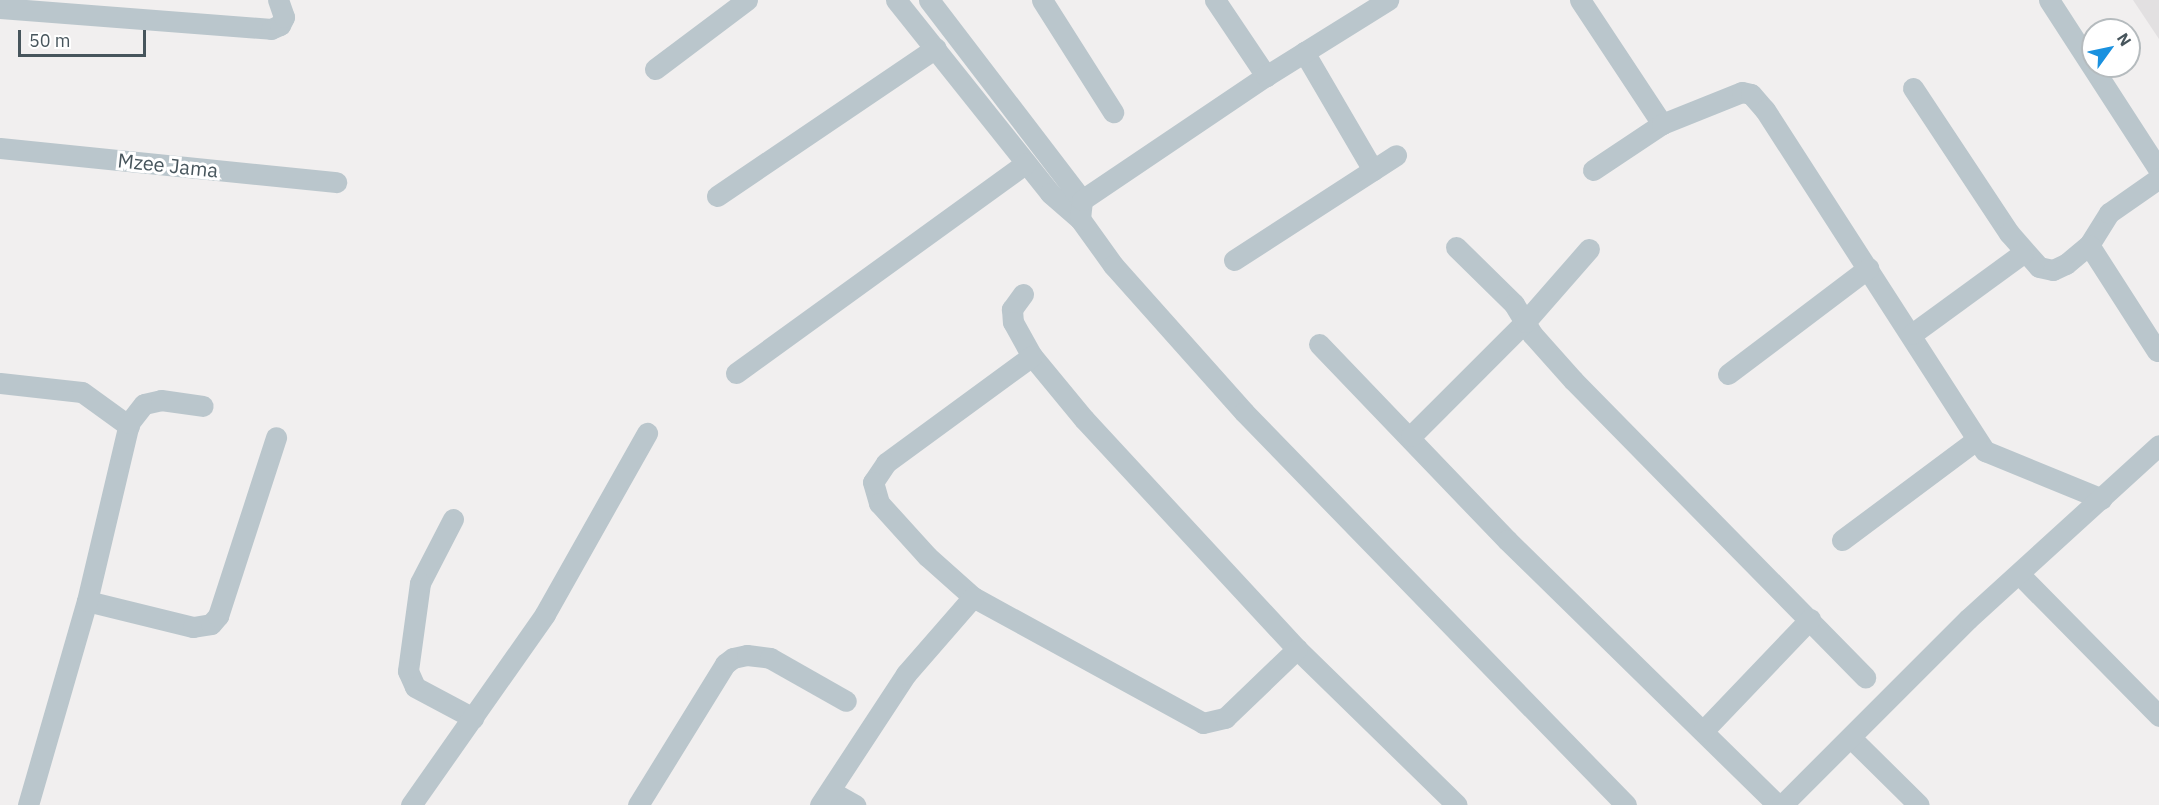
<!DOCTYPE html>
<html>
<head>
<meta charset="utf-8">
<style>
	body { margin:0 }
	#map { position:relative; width:2159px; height:805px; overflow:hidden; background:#f1efef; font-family:"IBM Plex Sans",sans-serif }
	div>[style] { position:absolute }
	.education>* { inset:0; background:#e2e0e1 }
	.minor>* { height:21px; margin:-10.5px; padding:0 10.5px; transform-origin:10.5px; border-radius:10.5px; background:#bac6cc }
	span { translate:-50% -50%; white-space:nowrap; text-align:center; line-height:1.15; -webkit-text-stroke:6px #fff; paint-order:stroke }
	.street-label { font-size:20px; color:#47555c }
	.north { position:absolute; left:2081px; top:18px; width:60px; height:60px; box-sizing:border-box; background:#fff; border:2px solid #b5bbbe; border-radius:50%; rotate:57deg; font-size:16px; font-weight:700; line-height:24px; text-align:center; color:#47555c }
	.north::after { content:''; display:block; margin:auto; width:21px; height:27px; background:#1a91df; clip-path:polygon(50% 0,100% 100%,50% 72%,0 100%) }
	.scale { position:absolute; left:18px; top:30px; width:128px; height:27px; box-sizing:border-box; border:3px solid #47555c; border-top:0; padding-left:8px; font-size:18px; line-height:21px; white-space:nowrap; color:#47555c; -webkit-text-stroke:4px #fff; paint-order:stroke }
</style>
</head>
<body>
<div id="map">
	<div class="education">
		<div style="clip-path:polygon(2133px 0,2159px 0,2159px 39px)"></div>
	</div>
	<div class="minor">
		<div style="left:896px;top:0;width:247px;rotate:51.4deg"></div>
		<div style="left:1050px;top:193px;width:40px;rotate:41deg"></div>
		<div style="left:1080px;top:219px;width:57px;rotate:54.3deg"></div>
		<div style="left:1113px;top:265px;width:197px;rotate:48.3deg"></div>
		<div style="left:1244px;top:412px;width:548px;rotate:45.81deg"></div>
		<div style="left:929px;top:0;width:252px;rotate:52.6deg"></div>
		<div style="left:1042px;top:0;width:133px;rotate:57.6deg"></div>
		<div style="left:1215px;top:0;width:92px;rotate:56.1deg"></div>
		<div style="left:1580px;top:0;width:149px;rotate:56.5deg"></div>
		<div style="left:2049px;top:0;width:202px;rotate:57.1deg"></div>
		<div style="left:0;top:8px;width:272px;rotate:4.4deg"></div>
		<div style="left:271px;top:29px;width:10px;rotate:-24deg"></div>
		<div style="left:280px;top:25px;width:9px;rotate:-63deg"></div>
		<div style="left:284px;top:17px;width:18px;rotate:-109deg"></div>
		<div style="left:1304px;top:52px;width:137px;rotate:59.7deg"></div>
		<div style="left:655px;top:69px;width:115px;rotate:-36.9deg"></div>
		<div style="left:1913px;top:88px;width:174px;rotate:56.5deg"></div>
		<div style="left:2009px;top:233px;width:45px;rotate:48.6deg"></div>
		<div style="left:2039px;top:267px;width:14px;rotate:12deg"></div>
		<div style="left:2053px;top:270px;width:14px;rotate:-25deg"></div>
		<div style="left:2066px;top:264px;width:30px;rotate:-40deg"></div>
		<div style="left:2089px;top:245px;width:38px;rotate:-58deg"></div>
		<div style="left:2109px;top:213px;width:61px;rotate:-35deg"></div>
		<div style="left:0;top:148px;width:338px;rotate:5.8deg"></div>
		<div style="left:1593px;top:170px;width:83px;rotate:-33.7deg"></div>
		<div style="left:1662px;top:124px;width:86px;rotate:-21.8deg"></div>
		<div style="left:1742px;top:92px;width:9px;rotate:13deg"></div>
		<div style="left:1751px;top:94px;width:21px;rotate:49deg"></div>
		<div style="left:1765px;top:110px;width:406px;rotate:57.2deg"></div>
		<div style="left:1985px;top:451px;width:126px;rotate:22.3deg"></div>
		<div style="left:717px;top:196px;width:264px;rotate:-34.1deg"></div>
		<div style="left:1080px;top:219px;width:19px;rotate:-84deg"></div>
		<div style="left:1082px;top:200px;width:222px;rotate:-34deg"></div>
		<div style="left:1266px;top:76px;width:144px;rotate:-31.9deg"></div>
		<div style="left:2089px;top:245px;width:126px;rotate:57.3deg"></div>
		<div style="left:1456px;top:247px;width:81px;rotate:44.5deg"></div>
		<div style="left:1514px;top:304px;width:35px;rotate:59deg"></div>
		<div style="left:1532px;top:334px;width:62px;rotate:48.3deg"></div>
		<div style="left:1573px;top:380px;width:417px;rotate:45.5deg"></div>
		<div style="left:1234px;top:260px;width:193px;rotate:-32.9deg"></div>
		<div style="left:1023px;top:294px;width:19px;rotate:126deg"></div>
		<div style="left:1012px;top:309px;width:13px;rotate:86deg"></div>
		<div style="left:1013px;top:322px;width:39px;rotate:61deg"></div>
		<div style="left:1032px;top:356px;width:82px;rotate:50.5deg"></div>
		<div style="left:1084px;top:419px;width:313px;rotate:47.2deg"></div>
		<div style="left:1297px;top:649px;width:223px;rotate:44.3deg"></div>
		<div style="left:1912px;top:334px;width:137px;rotate:-36.1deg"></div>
		<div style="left:1319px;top:344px;width:272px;rotate:46.2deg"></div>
		<div style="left:1507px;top:540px;width:379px;rotate:44.4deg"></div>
		<div style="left:1032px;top:356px;width:181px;rotate:143.8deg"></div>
		<div style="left:886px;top:463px;width:23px;rotate:124deg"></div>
		<div style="left:873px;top:482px;width:22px;rotate:74deg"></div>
		<div style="left:879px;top:503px;width:72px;rotate:47.8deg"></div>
		<div style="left:927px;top:556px;width:62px;rotate:41.7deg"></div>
		<div style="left:973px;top:597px;width:262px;rotate:28.7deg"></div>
		<div style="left:1203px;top:723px;width:23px;rotate:-13deg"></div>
		<div style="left:1225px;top:718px;width:100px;rotate:-43.8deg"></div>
		<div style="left:736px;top:373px;width:358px;rotate:-35.9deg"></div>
		<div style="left:1728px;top:374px;width:176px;rotate:-37.1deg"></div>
		<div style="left:0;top:383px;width:82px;rotate:6.3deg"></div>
		<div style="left:82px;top:392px;width:58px;rotate:35.9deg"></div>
		<div style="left:1411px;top:436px;width:161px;rotate:-45deg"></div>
		<div style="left:1525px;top:322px;width:97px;rotate:-48.8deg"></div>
		<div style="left:453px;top:519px;width:72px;rotate:117.3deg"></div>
		<div style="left:420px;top:583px;width:89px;rotate:97.8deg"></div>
		<div style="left:408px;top:671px;width:17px;rotate:66deg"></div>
		<div style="left:415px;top:687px;width:66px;rotate:28.1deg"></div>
		<div style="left:1842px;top:540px;width:167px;rotate:-36.7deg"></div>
		<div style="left:2020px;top:575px;width:198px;rotate:45.4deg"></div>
		<div style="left:87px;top:601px;width:109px;rotate:13.8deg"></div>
		<div style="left:193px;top:627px;width:18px;rotate:-9deg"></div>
		<div style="left:211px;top:624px;width:11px;rotate:-49deg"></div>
		<div style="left:218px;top:616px;width:188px;rotate:-72deg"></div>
		<div style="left:1703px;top:731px;width:155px;rotate:-46.3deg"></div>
		<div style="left:1851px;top:738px;width:95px;rotate:44.6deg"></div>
		<div style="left:830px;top:791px;width:29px;rotate:29deg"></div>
		<div style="left:28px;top:805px;width:212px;rotate:-73.9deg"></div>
		<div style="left:87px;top:601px;width:183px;rotate:-76.7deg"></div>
		<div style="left:129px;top:423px;width:24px;rotate:-52deg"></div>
		<div style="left:144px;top:404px;width:17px;rotate:-13deg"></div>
		<div style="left:161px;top:400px;width:42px;rotate:8.1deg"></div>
		<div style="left:411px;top:805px;width:233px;rotate:-54.9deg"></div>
		<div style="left:545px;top:614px;width:208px;rotate:-60.6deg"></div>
		<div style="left:638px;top:805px;width:166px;rotate:-58.3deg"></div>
		<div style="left:725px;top:664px;width:10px;rotate:-37deg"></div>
		<div style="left:733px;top:658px;width:14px;rotate:-12deg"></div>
		<div style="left:747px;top:655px;width:23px;rotate:7deg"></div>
		<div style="left:770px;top:658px;width:87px;rotate:29.5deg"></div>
		<div style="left:820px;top:805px;width:157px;rotate:-56.7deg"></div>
		<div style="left:906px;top:674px;width:102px;rotate:-49deg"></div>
		<div style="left:1782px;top:805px;width:263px;rotate:-45deg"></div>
		<div style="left:1968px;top:619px;width:258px;rotate:-42.3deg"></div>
	</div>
	<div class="street-label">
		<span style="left:168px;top:165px;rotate:6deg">Mzee Jama</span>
	</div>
	<div class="north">N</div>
	<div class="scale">50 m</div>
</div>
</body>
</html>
